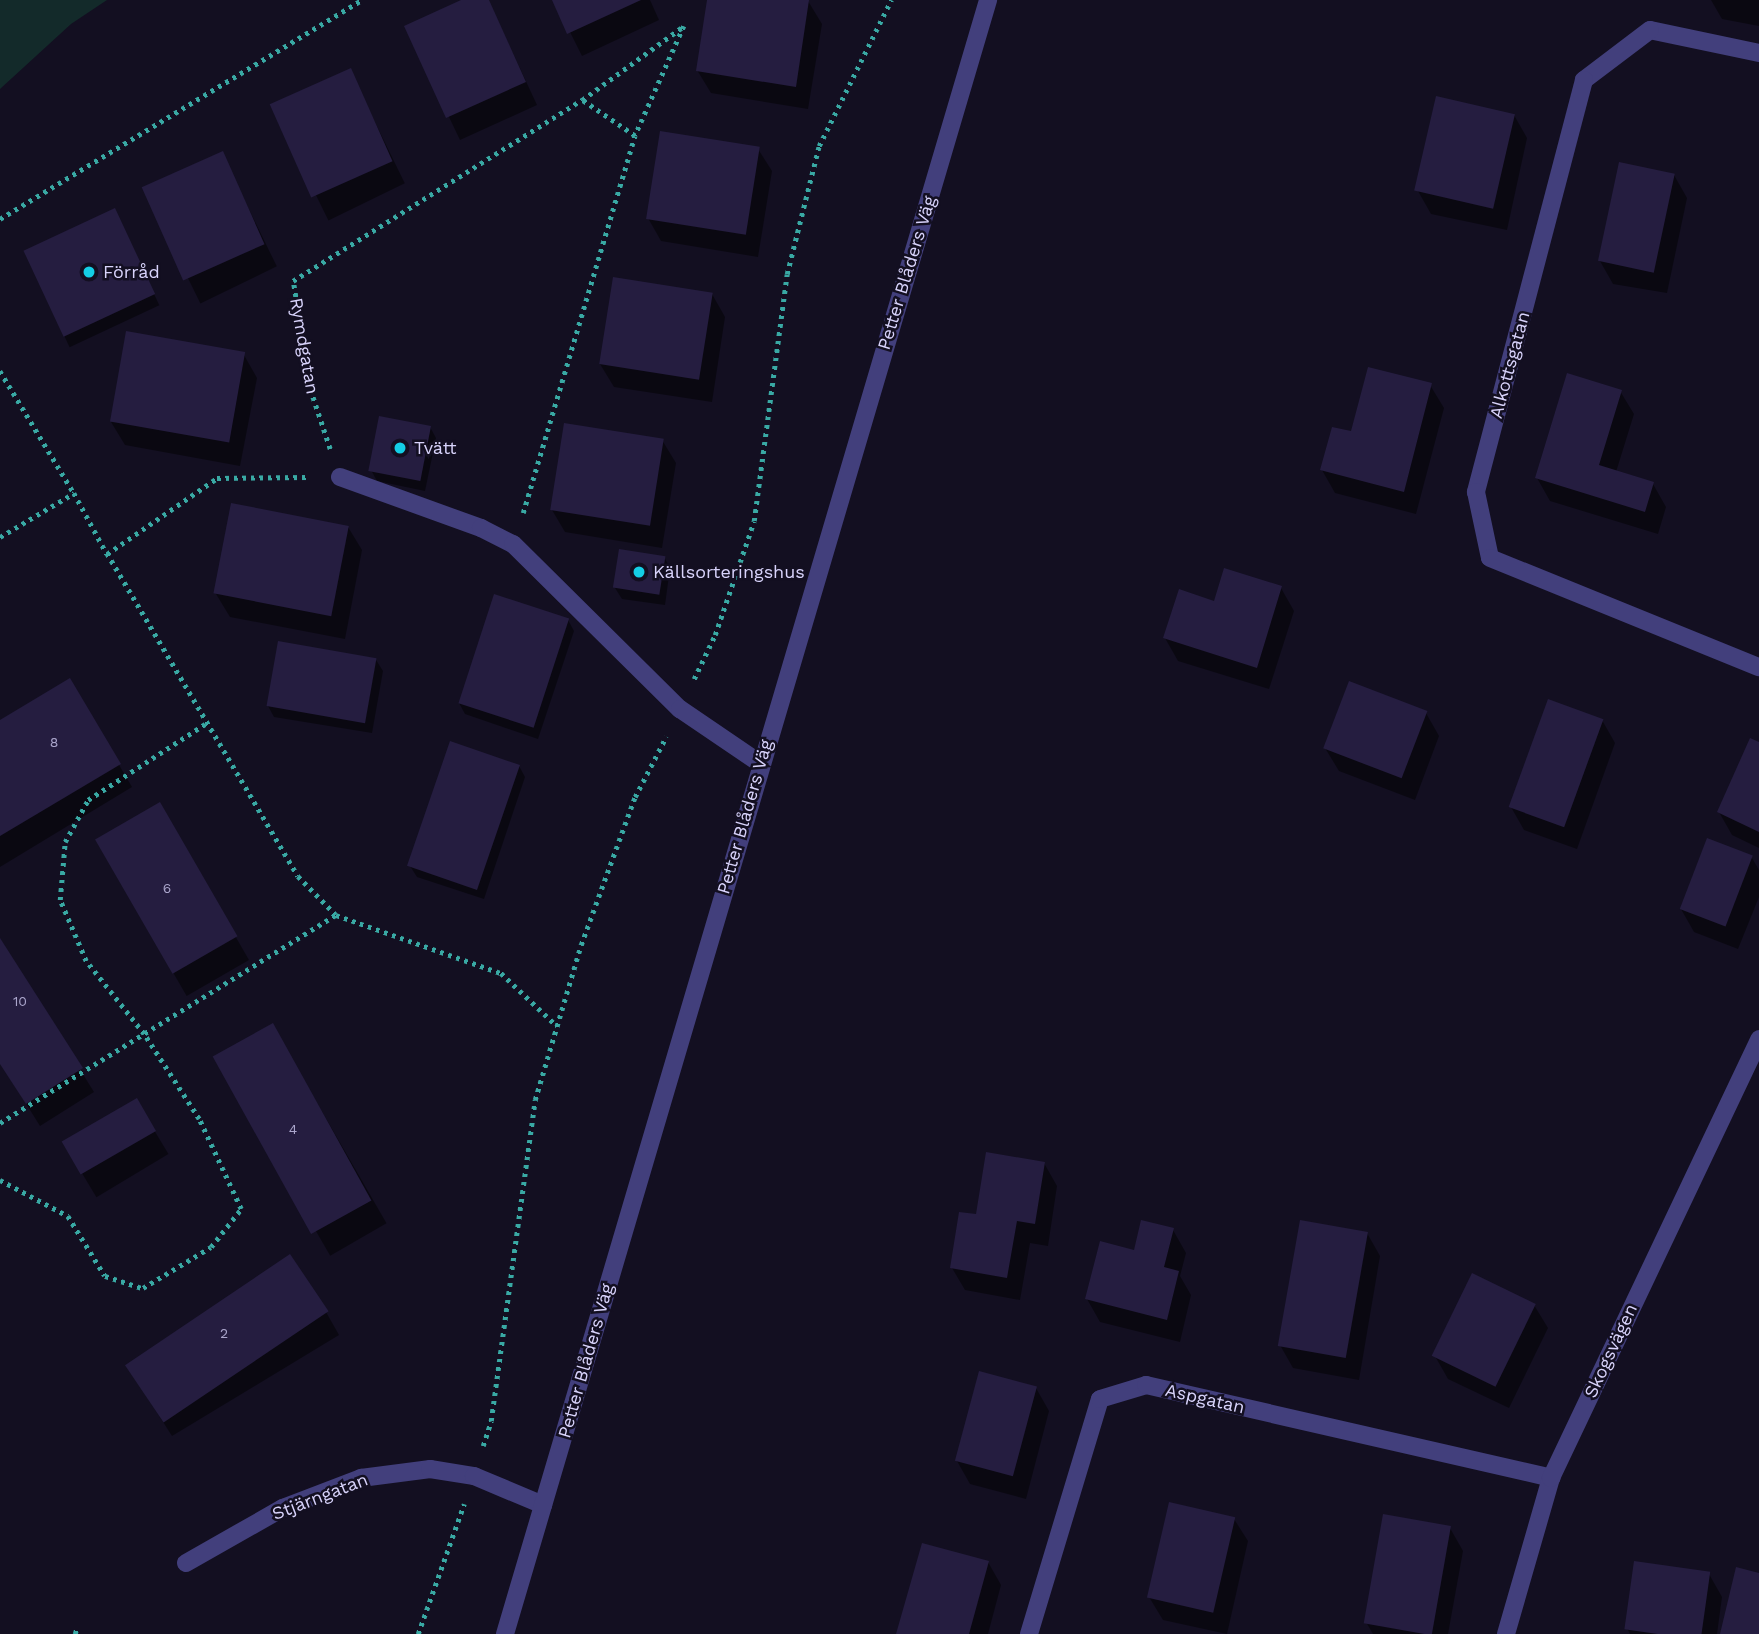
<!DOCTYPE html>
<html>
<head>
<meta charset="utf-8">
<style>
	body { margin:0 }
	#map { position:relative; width:1759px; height:1634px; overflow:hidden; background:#130f21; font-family:"Work Sans",sans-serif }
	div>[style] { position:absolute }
	.green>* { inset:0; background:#132a2a }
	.shadow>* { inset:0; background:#0007; transform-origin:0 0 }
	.building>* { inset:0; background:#251d40; transform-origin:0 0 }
	.path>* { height:4.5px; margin-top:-2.25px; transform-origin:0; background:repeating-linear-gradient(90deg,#39a9a4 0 3.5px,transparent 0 8.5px) }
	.minor>* { height:18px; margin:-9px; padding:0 9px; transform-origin:9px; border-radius:9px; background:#423f7c }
	.tertiary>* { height:18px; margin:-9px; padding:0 9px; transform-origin:9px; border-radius:9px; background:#423f7c }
	.dots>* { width:19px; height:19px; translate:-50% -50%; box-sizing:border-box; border:4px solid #130f21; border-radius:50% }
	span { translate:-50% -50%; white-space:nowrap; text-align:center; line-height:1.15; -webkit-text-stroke:5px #130f21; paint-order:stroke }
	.number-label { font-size:14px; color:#aba6cc }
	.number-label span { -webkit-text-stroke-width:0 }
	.poi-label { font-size:18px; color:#d8d3fb }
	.left { translate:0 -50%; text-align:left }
	.street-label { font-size:18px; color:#d8d3fb }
</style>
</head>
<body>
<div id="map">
	<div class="green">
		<div style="clip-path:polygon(0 0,107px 0,71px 24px,0 89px)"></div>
	</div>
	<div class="shadow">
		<div style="clip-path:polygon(465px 0,488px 0,537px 105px,460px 140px,406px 27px)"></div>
		<div style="clip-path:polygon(554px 0,650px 0,659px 20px,582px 56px)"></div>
		<div style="clip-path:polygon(709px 0,808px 1px,822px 24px,808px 109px,711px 93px,697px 70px)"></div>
		<div style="clip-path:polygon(1711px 0,1759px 0,1759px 26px,1722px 19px)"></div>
		<div style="left:350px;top:71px;width:125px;height:85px;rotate:64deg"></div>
		<div style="clip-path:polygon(1514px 115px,1527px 138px,1507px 230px,1431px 214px,1418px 191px)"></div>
		<div style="clip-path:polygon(758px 149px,772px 171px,758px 257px,661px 241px,648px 218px)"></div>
		<div style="left:222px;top:154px;width:125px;height:85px;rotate:64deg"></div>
		<div style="clip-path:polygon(1674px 175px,1687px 198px,1667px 293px,1613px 284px,1600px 261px)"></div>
		<div style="left:120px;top:221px;width:93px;height:99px;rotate:65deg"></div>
		<div style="clip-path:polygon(712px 294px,725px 317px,712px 402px,614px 387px,600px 364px)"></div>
		<div style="clip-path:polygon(244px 355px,257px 378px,240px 466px,125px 445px,111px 422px)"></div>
		<div style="clip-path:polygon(1430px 385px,1444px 408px,1416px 514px,1335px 493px,1322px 470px,1352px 434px)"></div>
		<div style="clip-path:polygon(1620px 391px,1634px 414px,1616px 472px,1653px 484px,1666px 507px,1658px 534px,1550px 501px,1537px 478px)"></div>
		<div style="clip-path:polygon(430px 427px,436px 438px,425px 491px,377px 481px,371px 470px)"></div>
		<div style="clip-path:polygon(662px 440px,676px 463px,662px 548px,565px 532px,552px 510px)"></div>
		<div style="clip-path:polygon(348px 527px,362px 550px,345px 639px,230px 617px,216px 594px)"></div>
		<div style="clip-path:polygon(664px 557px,670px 568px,665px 605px,622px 599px,615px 588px)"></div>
		<div style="clip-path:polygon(1281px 588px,1294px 611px,1269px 689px,1178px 661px,1165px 638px)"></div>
		<div style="clip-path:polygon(568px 620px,574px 631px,538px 739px,465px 714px,459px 703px)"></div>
		<div style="clip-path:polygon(376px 660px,383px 671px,372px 733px,274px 717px,268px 706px)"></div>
		<div style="clip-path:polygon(69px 680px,132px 787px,0 867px,0 722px)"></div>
		<div style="clip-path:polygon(1426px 713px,1439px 736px,1415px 800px,1339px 771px,1325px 748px)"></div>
		<div style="clip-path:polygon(1602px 720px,1615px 743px,1577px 849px,1524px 830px,1511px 807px)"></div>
		<div style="clip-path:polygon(1759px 744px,1759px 848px,1732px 835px,1719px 812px)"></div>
		<div style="clip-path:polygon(519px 766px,525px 777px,484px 899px,417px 877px,410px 866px)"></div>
		<div style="left:159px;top:804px;width:180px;height:72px;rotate:60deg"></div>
		<div style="clip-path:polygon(1752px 858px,1759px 870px,1759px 897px,1738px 949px,1694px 932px,1681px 909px)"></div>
		<div style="clip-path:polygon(0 941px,94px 1092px,40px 1126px,0 1062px)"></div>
		<div style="left:272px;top:1025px;width:229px;height:65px;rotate:60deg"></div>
		<div style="left:136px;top:1100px;width:63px;height:84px;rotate:59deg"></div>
		<div style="clip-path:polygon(1044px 1163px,1057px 1186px,1048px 1246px,1030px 1243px,1020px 1300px,965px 1290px,952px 1268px,977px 1216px)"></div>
		<div style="clip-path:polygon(1173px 1230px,1186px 1253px,1180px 1276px,1191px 1295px,1180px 1342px,1100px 1322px,1087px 1299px,1135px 1252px)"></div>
		<div style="clip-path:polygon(1367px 1233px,1380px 1256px,1359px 1380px,1293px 1368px,1280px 1345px)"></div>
		<div style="clip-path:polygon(1534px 1305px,1548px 1328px,1509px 1408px,1448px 1379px,1435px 1356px)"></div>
		<div style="clip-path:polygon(326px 1312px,339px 1335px,172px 1436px,135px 1378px)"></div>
		<div style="clip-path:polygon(1036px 1388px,1049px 1411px,1026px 1499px,970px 1484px,957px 1461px)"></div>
		<div style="clip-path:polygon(1234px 1519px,1248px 1541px,1227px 1634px,1163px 1620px,1149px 1597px)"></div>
		<div style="clip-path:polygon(1450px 1528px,1463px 1551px,1448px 1634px,1373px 1634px,1366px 1622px)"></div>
		<div style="clip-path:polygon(988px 1562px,1001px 1585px,988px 1634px,898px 1634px)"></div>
		<div style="clip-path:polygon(1709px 1574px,1722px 1597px,1717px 1634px,1630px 1634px,1627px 1628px)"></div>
	</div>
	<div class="building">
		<div style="clip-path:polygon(461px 0,489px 0,526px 82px,446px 118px,404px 26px)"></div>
		<div style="clip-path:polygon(552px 0,641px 0,567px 34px)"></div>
		<div style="clip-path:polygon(707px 0,809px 0,796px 87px,696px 71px)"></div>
		<div style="left:351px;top:68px;width:102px;height:89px;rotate:66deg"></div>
		<div style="left:1436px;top:96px;width:81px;height:97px;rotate:13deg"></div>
		<div style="left:660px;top:131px;width:101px;height:89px;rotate:9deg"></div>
		<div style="left:223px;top:151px;width:102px;height:89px;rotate:66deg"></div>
		<div style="left:1619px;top:162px;width:57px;height:101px;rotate:12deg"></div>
		<div style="left:115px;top:208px;width:95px;height:101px;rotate:65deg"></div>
		<div style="left:613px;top:277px;width:101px;height:88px;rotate:9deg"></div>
		<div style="left:126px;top:331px;width:121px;height:92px;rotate:10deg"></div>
		<div style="clip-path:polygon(1368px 367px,1432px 383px,1404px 492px,1320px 470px,1332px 427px,1351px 431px)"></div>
		<div style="clip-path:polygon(1567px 373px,1622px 390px,1599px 465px,1654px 482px,1645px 512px,1535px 478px)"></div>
		<div style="left:379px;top:416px;width:53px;height:56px;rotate:11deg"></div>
		<div style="left:564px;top:423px;width:101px;height:88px;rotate:9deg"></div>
		<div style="left:231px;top:503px;width:120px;height:92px;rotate:11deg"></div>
		<div style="left:619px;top:549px;width:47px;height:39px;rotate:9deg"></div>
		<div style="clip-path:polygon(1224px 568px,1282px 586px,1257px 668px,1163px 638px,1179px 589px,1214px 601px)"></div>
		<div style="left:494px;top:594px;width:79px;height:115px;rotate:18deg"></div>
		<div style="left:278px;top:641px;width:100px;height:66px;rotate:10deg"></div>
		<div style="clip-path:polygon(70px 678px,121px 764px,0 836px,0 720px)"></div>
		<div style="left:1349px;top:681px;width:84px;height:72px;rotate:21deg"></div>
		<div style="left:1548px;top:699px;width:59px;height:115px;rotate:20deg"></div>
		<div style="clip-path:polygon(1750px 738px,1759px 742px,1759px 832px,1717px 812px)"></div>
		<div style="left:450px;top:741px;width:74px;height:132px;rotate:19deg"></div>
		<div style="left:160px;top:802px;width:155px;height:75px;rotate:60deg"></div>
		<div style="left:1707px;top:838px;width:49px;height:76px;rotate:21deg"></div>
		<div style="clip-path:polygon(0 938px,83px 1068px,26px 1104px,0 1064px)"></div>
		<div style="left:273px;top:1023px;width:203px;height:69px;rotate:61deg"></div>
		<div style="left:137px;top:1098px;width:38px;height:87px;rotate:60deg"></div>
		<div style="clip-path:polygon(986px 1152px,1045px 1162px,1035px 1224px,1017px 1221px,1007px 1278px,950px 1268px,959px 1212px,976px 1214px)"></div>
		<div style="clip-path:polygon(1141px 1220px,1174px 1228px,1164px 1267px,1179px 1271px,1167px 1320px,1085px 1299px,1100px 1241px,1134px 1250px)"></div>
		<div style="left:1300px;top:1220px;width:69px;height:128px;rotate:10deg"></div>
		<div style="left:290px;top:1254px;width:69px;height:199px;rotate:56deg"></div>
		<div style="left:1472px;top:1273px;width:71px;height:92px;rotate:26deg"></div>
		<div style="left:979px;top:1371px;width:60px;height:93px;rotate:15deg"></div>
		<div style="left:1169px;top:1502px;width:68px;height:98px;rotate:13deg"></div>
		<div style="left:1383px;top:1514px;width:69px;height:111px;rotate:10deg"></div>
		<div style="clip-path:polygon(922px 1543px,989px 1561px,969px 1634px,896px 1634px)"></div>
		<div style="left:1634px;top:1561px;width:77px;height:69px;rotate:8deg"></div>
		<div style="clip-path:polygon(1736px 1567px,1759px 1573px,1759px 1634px,1720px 1634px)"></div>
	</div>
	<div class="path">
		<div style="left:0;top:219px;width:423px;rotate:-31.2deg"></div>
		<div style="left:0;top:371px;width:143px;rotate:58.8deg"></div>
		<div style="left:330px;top:449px;width:63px;rotate:-108.4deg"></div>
		<div style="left:310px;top:389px;width:109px;rotate:-98.9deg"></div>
		<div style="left:293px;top:281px;width:341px;rotate:-32.1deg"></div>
		<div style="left:582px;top:100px;width:126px;rotate:-36deg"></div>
		<div style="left:684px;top:26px;width:120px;rotate:114deg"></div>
		<div style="left:523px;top:513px;width:393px;rotate:-73.5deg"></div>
		<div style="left:635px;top:136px;width:64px;rotate:-145.8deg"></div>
		<div style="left:0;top:537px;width:86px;rotate:-30.7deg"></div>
		<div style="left:74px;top:493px;width:69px;rotate:61.6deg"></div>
		<div style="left:107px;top:554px;width:134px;rotate:-34.6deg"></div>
		<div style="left:217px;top:478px;width:92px;rotate:-0.6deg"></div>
		<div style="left:107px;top:553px;width:375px;rotate:59.4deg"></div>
		<div style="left:298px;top:876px;width:54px;rotate:45.7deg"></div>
		<div style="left:336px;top:915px;width:175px;rotate:19.4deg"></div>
		<div style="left:501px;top:973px;width:77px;rotate:43.4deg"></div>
		<div style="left:694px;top:679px;width:49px;rotate:-64.5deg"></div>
		<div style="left:715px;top:635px;width:120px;rotate:-71.1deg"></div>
		<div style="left:754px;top:521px;width:249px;rotate:-82.4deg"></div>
		<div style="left:787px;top:274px;width:132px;rotate:-76deg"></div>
		<div style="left:819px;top:146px;width:163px;rotate:-63.7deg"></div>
		<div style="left:0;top:1123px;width:395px;rotate:-31.8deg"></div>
		<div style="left:0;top:1180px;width:77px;rotate:27.9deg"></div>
		<div style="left:68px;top:1216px;width:70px;rotate:58.3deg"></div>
		<div style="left:105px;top:1276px;width:40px;rotate:18deg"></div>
		<div style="left:143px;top:1288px;width:79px;rotate:-31.1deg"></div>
		<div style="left:211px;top:1247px;width:48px;rotate:-51.7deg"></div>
		<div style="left:241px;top:1209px;width:99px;rotate:-115deg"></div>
		<div style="left:199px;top:1119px;width:101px;rotate:-122.9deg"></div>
		<div style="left:144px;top:1034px;width:93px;rotate:-128.5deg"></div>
		<div style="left:86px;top:961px;width:66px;rotate:-113.1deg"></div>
		<div style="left:60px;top:900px;width:58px;rotate:-85.1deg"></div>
		<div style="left:65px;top:842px;width:48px;rotate:-61.3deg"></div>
		<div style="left:88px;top:800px;width:143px;rotate:-33deg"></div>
		<div style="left:483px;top:1446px;width:26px;rotate:-72deg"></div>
		<div style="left:491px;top:1421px;width:324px;rotate:-82.2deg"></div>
		<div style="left:535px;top:1100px;width:162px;rotate:-73.5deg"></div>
		<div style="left:581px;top:945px;width:158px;rotate:-70deg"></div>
		<div style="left:635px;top:797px;width:68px;rotate:-62.7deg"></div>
		<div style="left:75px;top:1634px;width:7px;rotate:-74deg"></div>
		<div style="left:418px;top:1634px;width:138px;rotate:-70.5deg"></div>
	</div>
	<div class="minor">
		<div style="left:1759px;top:53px;width:111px;rotate:-168.1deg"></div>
		<div style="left:1650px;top:30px;width:83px;rotate:142.9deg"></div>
		<div style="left:1584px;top:80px;width:426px;rotate:104.7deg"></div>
		<div style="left:1476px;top:492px;width:67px;rotate:78deg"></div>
		<div style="left:1490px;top:558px;width:290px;rotate:22.1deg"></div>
		<div style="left:340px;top:477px;width:150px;rotate:19.9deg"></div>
		<div style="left:481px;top:528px;width:36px;rotate:27deg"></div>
		<div style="left:513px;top:544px;width:235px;rotate:44.7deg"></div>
		<div style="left:680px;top:709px;width:98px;rotate:34.2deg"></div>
		<div style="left:186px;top:1563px;width:112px;rotate:-29.6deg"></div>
		<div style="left:283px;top:1508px;width:84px;rotate:-21deg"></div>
		<div style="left:361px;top:1478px;width:70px;rotate:-7.4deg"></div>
		<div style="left:430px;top:1469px;width:45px;rotate:9deg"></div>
		<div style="left:474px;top:1476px;width:75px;rotate:22.8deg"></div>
		<div style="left:1029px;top:1634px;width:245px;rotate:-73.2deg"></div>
		<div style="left:1100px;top:1399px;width:48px;rotate:-16.9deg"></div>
		<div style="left:1146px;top:1385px;width:416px;rotate:12.9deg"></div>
		<div style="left:1506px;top:1634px;width:162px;rotate:-73.9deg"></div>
		<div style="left:1551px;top:1478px;width:486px;rotate:-64.6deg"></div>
	</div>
	<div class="tertiary">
		<div style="left:505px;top:1634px;width:1704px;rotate:-73.53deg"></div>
	</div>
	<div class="dots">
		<div style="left:89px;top:272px;background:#14cee6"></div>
		<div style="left:400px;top:448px;background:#14cee6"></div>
		<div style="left:639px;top:572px;background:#14cee6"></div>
	</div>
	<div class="number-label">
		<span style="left:54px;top:742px">8</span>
		<span style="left:167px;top:888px">6</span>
		<span style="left:20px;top:1001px">10</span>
		<span style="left:293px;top:1129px">4</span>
		<span style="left:224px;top:1333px">2</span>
	</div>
	<div class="poi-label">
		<span class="left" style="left:103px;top:272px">Förråd</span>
		<span class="left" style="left:414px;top:448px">Tvätt</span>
		<span class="left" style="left:653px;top:572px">Källsorteringshus</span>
	</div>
	<div class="street-label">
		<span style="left:907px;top:273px;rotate:-73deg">Petter Blåders Väg</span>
		<span style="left:304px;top:346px;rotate:80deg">Rymdgatan</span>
		<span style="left:1510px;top:365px;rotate:-75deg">Alkottsgatan</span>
		<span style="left:745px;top:817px;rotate:-74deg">Petter Blåders Väg</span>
		<span style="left:1611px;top:1351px;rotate:-65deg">Skogsvägen</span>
		<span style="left:586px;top:1361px;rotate:-74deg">Petter Blåders Väg</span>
		<span style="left:1205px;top:1399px;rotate:13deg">Aspgatan</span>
		<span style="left:320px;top:1497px;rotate:-21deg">Stjärngatan</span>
	</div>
</div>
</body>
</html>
